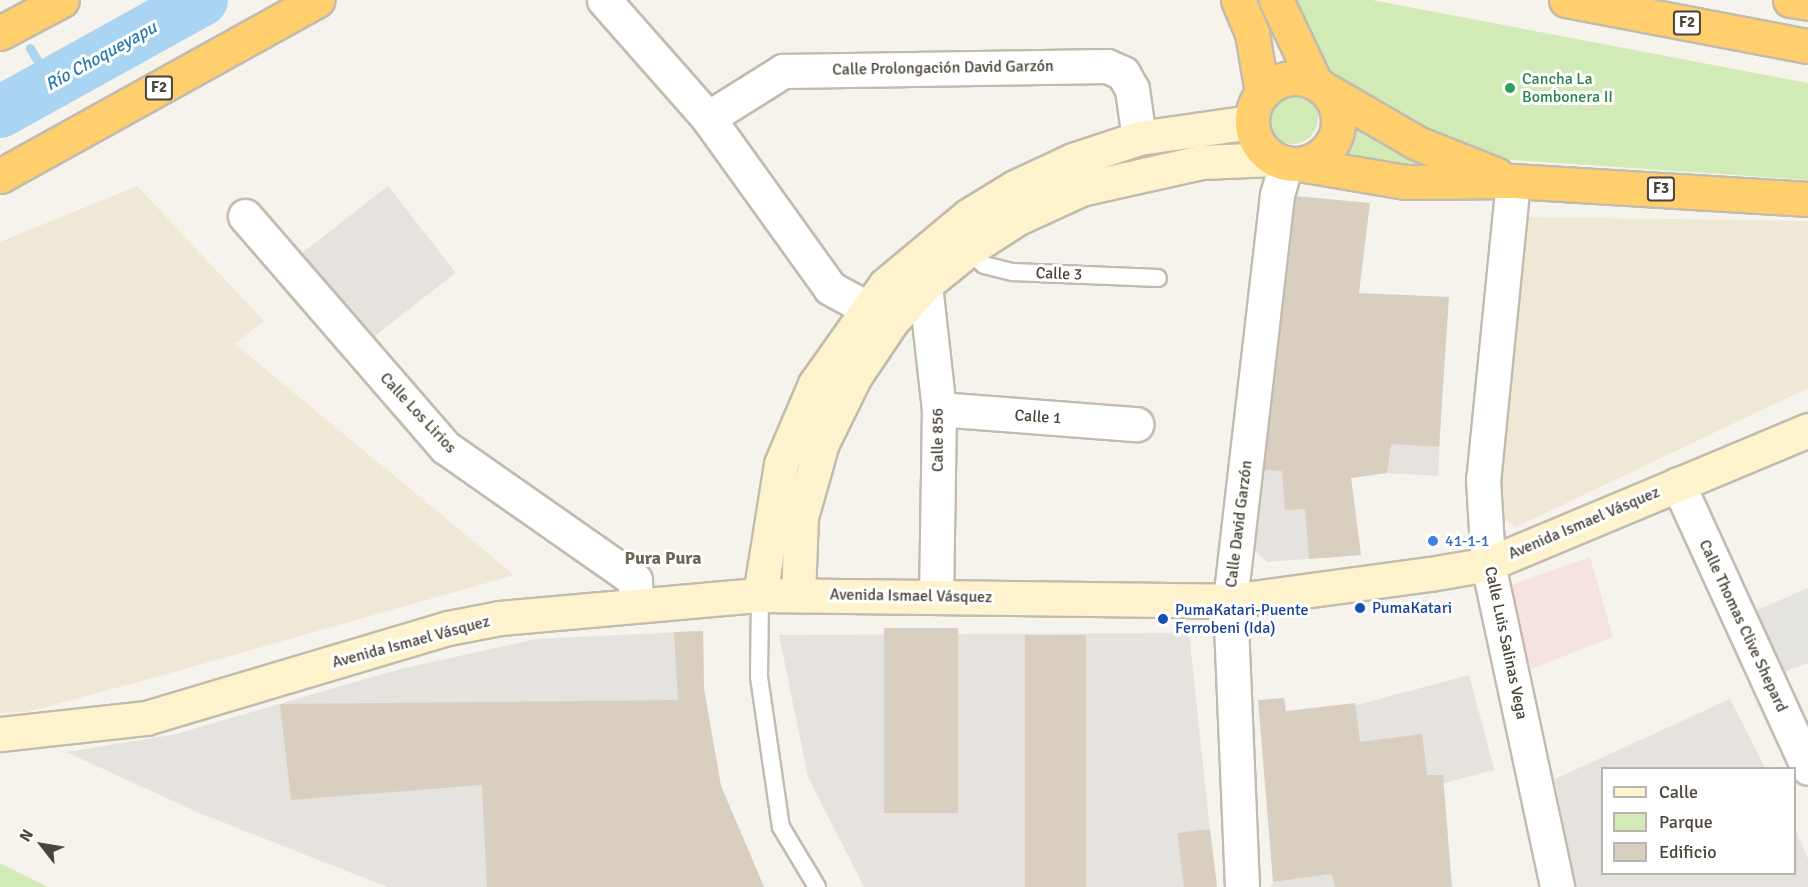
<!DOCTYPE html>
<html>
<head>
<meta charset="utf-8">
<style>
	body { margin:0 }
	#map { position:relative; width:1808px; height:887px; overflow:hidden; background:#f6f3ec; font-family:Signika,sans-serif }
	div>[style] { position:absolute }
	.industrial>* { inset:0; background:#e6e2dd; transform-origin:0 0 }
	.education>* { inset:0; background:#efe8d6 }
	.medical>* { inset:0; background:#f6e3e0 }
	.green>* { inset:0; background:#d2eab5 }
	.round { border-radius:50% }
	.parking>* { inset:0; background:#e5e3e0 }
	.stream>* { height:9px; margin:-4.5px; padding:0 4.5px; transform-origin:4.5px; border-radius:4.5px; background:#a9d4f2 }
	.river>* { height:52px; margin:-26px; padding:0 26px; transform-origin:26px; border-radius:26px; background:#a9d4f2 }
	.building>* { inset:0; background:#d8cfc1; transform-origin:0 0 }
	.roads { filter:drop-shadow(2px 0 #c2bbae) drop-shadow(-2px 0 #c2bbae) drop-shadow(0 2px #c2bbae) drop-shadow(0 -2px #c2bbae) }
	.lane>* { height:16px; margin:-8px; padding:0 8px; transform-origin:8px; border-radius:8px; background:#fff }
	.street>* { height:33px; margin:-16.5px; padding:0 16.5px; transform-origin:16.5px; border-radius:16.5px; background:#fff }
	.secondary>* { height:33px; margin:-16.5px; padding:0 16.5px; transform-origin:16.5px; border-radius:16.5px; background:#fff3cd }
	.highway>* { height:33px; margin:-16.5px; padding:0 16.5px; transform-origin:16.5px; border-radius:16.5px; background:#ffcf6e }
	.highway>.ring { margin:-16.5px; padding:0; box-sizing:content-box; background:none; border:33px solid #ffcf6e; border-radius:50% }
	.dots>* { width:16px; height:16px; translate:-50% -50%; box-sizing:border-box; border:3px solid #fff; border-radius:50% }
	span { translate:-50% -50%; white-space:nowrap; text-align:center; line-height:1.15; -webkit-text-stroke:6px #fff; paint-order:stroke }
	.shield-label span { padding:2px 4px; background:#fff; border:2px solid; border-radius:4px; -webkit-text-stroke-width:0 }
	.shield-label { font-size:15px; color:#4b4439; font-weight:700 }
	.street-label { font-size:16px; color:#4b4439 }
	.leisure-label { font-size:16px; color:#27864d }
	.left { translate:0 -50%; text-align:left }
	.shop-label { font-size:16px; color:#366cbe }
	.transit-label { font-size:16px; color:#164399 }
	.water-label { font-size:18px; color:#2e7ab2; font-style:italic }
	.neighbourhood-label { font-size:18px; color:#6e6250; font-weight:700 }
	.legend { position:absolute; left:1601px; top:767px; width:195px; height:108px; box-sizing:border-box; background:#fff; border:2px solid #b7b4b0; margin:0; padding:8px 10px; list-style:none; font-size:18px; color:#4b4439 }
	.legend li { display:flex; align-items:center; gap:12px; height:30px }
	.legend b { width:30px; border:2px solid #b7b4b0 }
	.north { position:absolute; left:12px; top:815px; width:60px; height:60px; -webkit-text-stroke:4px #fff; paint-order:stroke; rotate:301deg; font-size:16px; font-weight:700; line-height:24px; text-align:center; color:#4b4439 }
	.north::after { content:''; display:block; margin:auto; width:21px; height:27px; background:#4b4439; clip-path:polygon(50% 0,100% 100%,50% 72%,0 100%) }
</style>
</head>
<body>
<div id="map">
	<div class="industrial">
		<div style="left:388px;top:186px;width:110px;height:113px;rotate:52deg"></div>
		<div style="clip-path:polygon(1268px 362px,1443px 380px,1438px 476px,1387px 473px,1351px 478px,1361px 555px,1267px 562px,1253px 549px)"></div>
		<div style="clip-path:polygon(703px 631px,704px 689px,721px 786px,764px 887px,387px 887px,197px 812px,66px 752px,172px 735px,400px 669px,536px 639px)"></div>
		<div style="clip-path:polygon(1189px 633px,1216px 887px,864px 887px,808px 777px,779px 635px)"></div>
		<div style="left:1469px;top:675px;width:98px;height:212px;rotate:75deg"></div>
		<div style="clip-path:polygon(1730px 699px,1765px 768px,1602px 768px,1602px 874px,1794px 874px,1795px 829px,1808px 859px,1808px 887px,1575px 887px,1555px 779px)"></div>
		<div style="clip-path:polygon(1332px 874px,1452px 887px,1270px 887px,1273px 882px)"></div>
	</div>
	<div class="education">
		<div style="clip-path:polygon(137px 186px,264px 321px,235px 344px,514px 575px,156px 677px,27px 712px,0 713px,0 242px)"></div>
		<div style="clip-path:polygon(1528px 217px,1808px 221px,1808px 388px,1516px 527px,1497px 514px,1491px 469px)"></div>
	</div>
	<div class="medical">
		<div style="clip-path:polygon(1590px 557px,1613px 637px,1531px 669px,1508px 586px)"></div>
	</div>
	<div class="green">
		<div style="clip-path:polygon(1296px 0,1372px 0,1808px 83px,1808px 180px,1497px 159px,1416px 134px,1331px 73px,1304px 36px)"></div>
		<div class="round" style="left:1266px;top:92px;width:52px;height:52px"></div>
		<div style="clip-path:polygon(1356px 121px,1444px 169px,1336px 165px,1350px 148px)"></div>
		<div style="clip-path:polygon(0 863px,48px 887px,0 887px)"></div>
	</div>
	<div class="parking">
		<div style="clip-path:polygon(1808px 588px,1808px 663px,1764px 679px,1736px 619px)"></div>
	</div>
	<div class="stream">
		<div style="left:30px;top:48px;width:42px;rotate:59.7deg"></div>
	</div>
	<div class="river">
		<div style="left:0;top:112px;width:231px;rotate:-29deg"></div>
	</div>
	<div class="building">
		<div style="clip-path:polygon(1296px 196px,1370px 203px,1359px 293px,1449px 297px,1439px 447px,1391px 444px,1387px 473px,1351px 478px,1361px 555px,1309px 559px,1305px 509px,1285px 510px,1282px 471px,1264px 470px)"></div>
		<div style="left:884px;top:628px;width:74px;height:185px"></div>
		<div style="clip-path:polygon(703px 631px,704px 689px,721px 786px,764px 887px,487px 887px,482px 785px,291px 800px,280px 704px,678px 700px,674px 632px)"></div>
		<div style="left:1025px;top:635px;width:61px;height:252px"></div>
		<div style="clip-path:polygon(1284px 698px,1286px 711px,1355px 703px,1360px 742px,1422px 734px,1427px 775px,1443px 775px,1452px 887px,1335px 887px,1332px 874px,1273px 882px,1258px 700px)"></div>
		<div style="left:1210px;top:829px;width:58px;height:33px;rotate:83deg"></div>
	</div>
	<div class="roads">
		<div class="lane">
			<div style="left:968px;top:250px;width:22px;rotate:43deg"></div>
			<div style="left:984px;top:265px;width:30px;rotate:14deg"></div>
			<div style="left:1013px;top:272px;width:145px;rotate:2.4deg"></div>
			<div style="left:760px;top:595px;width:82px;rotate:90.7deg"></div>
			<div style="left:759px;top:677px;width:152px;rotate:81.7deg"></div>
			<div style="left:781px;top:827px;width:70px;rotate:59deg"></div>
		</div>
		<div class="street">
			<div style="left:604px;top:0;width:157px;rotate:48.6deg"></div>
			<div style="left:708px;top:118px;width:209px;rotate:54.3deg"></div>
			<div style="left:830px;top:288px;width:42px;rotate:28.4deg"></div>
			<div style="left:708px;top:118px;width:89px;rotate:-32.1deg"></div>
			<div style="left:783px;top:71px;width:324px;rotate:-0.9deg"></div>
			<div style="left:1107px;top:66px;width:17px;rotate:24deg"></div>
			<div style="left:1123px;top:73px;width:18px;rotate:61deg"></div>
			<div style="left:1132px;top:89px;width:49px;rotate:81.9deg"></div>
			<div style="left:1513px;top:181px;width:300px;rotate:95.7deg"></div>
			<div style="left:1483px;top:479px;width:85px;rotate:86.6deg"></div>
			<div style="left:1488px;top:564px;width:330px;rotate:77.9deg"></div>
			<div style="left:245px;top:216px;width:306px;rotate:49.1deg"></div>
			<div style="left:445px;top:447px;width:232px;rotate:35deg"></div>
			<div style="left:635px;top:580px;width:23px;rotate:88deg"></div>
			<div style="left:925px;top:285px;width:125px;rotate:83.6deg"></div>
			<div style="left:939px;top:409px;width:187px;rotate:90.9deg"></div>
			<div style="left:939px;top:409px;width:198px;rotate:4.4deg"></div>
			<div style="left:1678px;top:484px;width:312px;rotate:65.4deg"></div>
			<div style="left:1242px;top:887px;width:286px;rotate:-92.4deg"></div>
			<div style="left:1230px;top:601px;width:409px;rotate:-83.4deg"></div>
			<div style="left:1277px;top:195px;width:33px;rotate:-74deg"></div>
		</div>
		<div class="secondary">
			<div style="left:760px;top:595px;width:133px;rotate:-80.9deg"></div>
			<div style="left:781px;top:464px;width:87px;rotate:-67deg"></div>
			<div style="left:815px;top:384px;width:121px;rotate:-54.7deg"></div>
			<div style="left:885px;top:285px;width:109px;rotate:-39.8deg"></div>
			<div style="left:969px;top:215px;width:54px;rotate:-31.3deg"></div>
			<div style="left:1015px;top:187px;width:64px;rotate:-25deg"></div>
			<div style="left:1073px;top:160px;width:70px;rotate:-18.4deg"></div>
			<div style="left:1139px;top:138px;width:114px;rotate:-8.1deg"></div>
			<div style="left:798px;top:595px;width:78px;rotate:-87.8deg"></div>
			<div style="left:801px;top:517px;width:77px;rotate:-74.2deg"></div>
			<div style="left:822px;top:443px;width:75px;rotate:-63.8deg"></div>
			<div style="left:855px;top:376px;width:66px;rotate:-56.1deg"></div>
			<div style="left:892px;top:321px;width:49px;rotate:-47.5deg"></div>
			<div style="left:925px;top:285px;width:55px;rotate:-39.1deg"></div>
			<div style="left:968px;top:250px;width:59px;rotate:-32.6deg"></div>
			<div style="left:1018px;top:218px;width:69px;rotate:-24.7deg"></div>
			<div style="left:1081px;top:189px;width:124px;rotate:-12.6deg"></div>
			<div style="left:1202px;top:162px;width:72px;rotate:-2.4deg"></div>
			<div style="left:0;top:734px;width:147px;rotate:-6.3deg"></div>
			<div style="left:146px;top:718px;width:315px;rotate:-16.6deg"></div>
			<div style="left:448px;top:628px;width:53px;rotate:-10.9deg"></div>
			<div style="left:500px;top:618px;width:261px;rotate:-5.1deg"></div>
			<div style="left:760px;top:595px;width:470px;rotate:0.7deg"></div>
			<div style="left:1230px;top:601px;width:202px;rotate:-7.7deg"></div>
			<div style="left:1430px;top:574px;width:59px;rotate:-9.8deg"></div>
			<div style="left:1488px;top:564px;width:347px;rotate:-22.7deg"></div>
		</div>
		<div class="highway">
			<div style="left:1238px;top:0;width:36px;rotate:67deg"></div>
			<div style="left:1252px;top:33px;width:60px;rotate:80.4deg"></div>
			<div style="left:1276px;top:0;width:91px;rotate:64.6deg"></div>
			<div style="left:1566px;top:0;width:246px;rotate:10.8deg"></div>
			<div style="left:1790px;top:0;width:18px;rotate:9deg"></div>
			<div style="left:0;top:33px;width:70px;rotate:-28deg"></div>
			<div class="ring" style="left:1252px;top:78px;width:53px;height:53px"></div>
			<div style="left:1326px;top:90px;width:105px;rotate:30.2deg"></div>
			<div style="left:1417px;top:143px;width:86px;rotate:21.8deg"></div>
			<div style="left:1299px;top:164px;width:108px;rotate:9.6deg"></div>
			<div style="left:1405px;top:182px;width:108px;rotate:-0.5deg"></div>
			<div style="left:1513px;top:181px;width:296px;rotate:3.5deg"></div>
			<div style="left:0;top:176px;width:363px;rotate:-29deg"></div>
		</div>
	</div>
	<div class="dots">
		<div style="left:1510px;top:88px;background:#2e9e5b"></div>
		<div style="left:1433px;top:541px;background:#3f7fe0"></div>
		<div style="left:1360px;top:608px;background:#1a4fb4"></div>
		<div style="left:1163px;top:619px;background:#1a4fb4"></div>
	</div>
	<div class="shield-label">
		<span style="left:1687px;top:23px">F2</span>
		<span style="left:159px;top:88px">F2</span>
		<span style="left:1661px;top:189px">F3</span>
	</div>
	<div class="street-label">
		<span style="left:943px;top:68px;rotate:-1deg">Calle Prolongación David Garzón</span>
		<span style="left:1059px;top:274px;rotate:2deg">Calle 3</span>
		<span style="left:418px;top:413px;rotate:47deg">Calle Los Lirios</span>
		<span style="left:1038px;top:417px;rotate:4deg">Calle 1</span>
		<span style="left:938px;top:440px;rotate:-90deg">Calle 856</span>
		<span style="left:1584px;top:523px;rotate:-23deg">Avenida Ismael Vásquez</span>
		<span style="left:1239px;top:524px;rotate:-83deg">Calle David Garzón</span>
		<span style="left:911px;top:596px;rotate:1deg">Avenida Ismael Vásquez</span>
		<span style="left:1743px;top:626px;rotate:65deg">Calle Thomas Clive Shepard</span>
		<span style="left:411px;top:642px;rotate:-15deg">Avenida Ismael Vásquez</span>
		<span style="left:1506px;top:643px;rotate:78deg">Calle Luis Salinas Vega</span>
	</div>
	<div class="leisure-label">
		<span class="left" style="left:1522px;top:88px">Cancha La<br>Bombonera II</span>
	</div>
	<div class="shop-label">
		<span class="left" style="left:1445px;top:541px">41-1-1</span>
	</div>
	<div class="transit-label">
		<span class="left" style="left:1372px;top:608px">PumaKatari</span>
		<span class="left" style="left:1175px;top:619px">PumaKatari-Puente<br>Ferrobeni (Ida)</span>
	</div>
	<div class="water-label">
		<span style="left:101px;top:56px;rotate:-29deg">Río Choqueyapu</span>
	</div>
	<div class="neighbourhood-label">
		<span style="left:663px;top:558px">Pura Pura</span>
	</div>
	<ul class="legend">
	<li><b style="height:8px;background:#fff3cd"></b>Calle</li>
	<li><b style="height:16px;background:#d2eab5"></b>Parque</li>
	<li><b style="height:16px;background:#d8cfc1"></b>Edificio</li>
	</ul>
	<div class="north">N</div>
</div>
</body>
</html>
